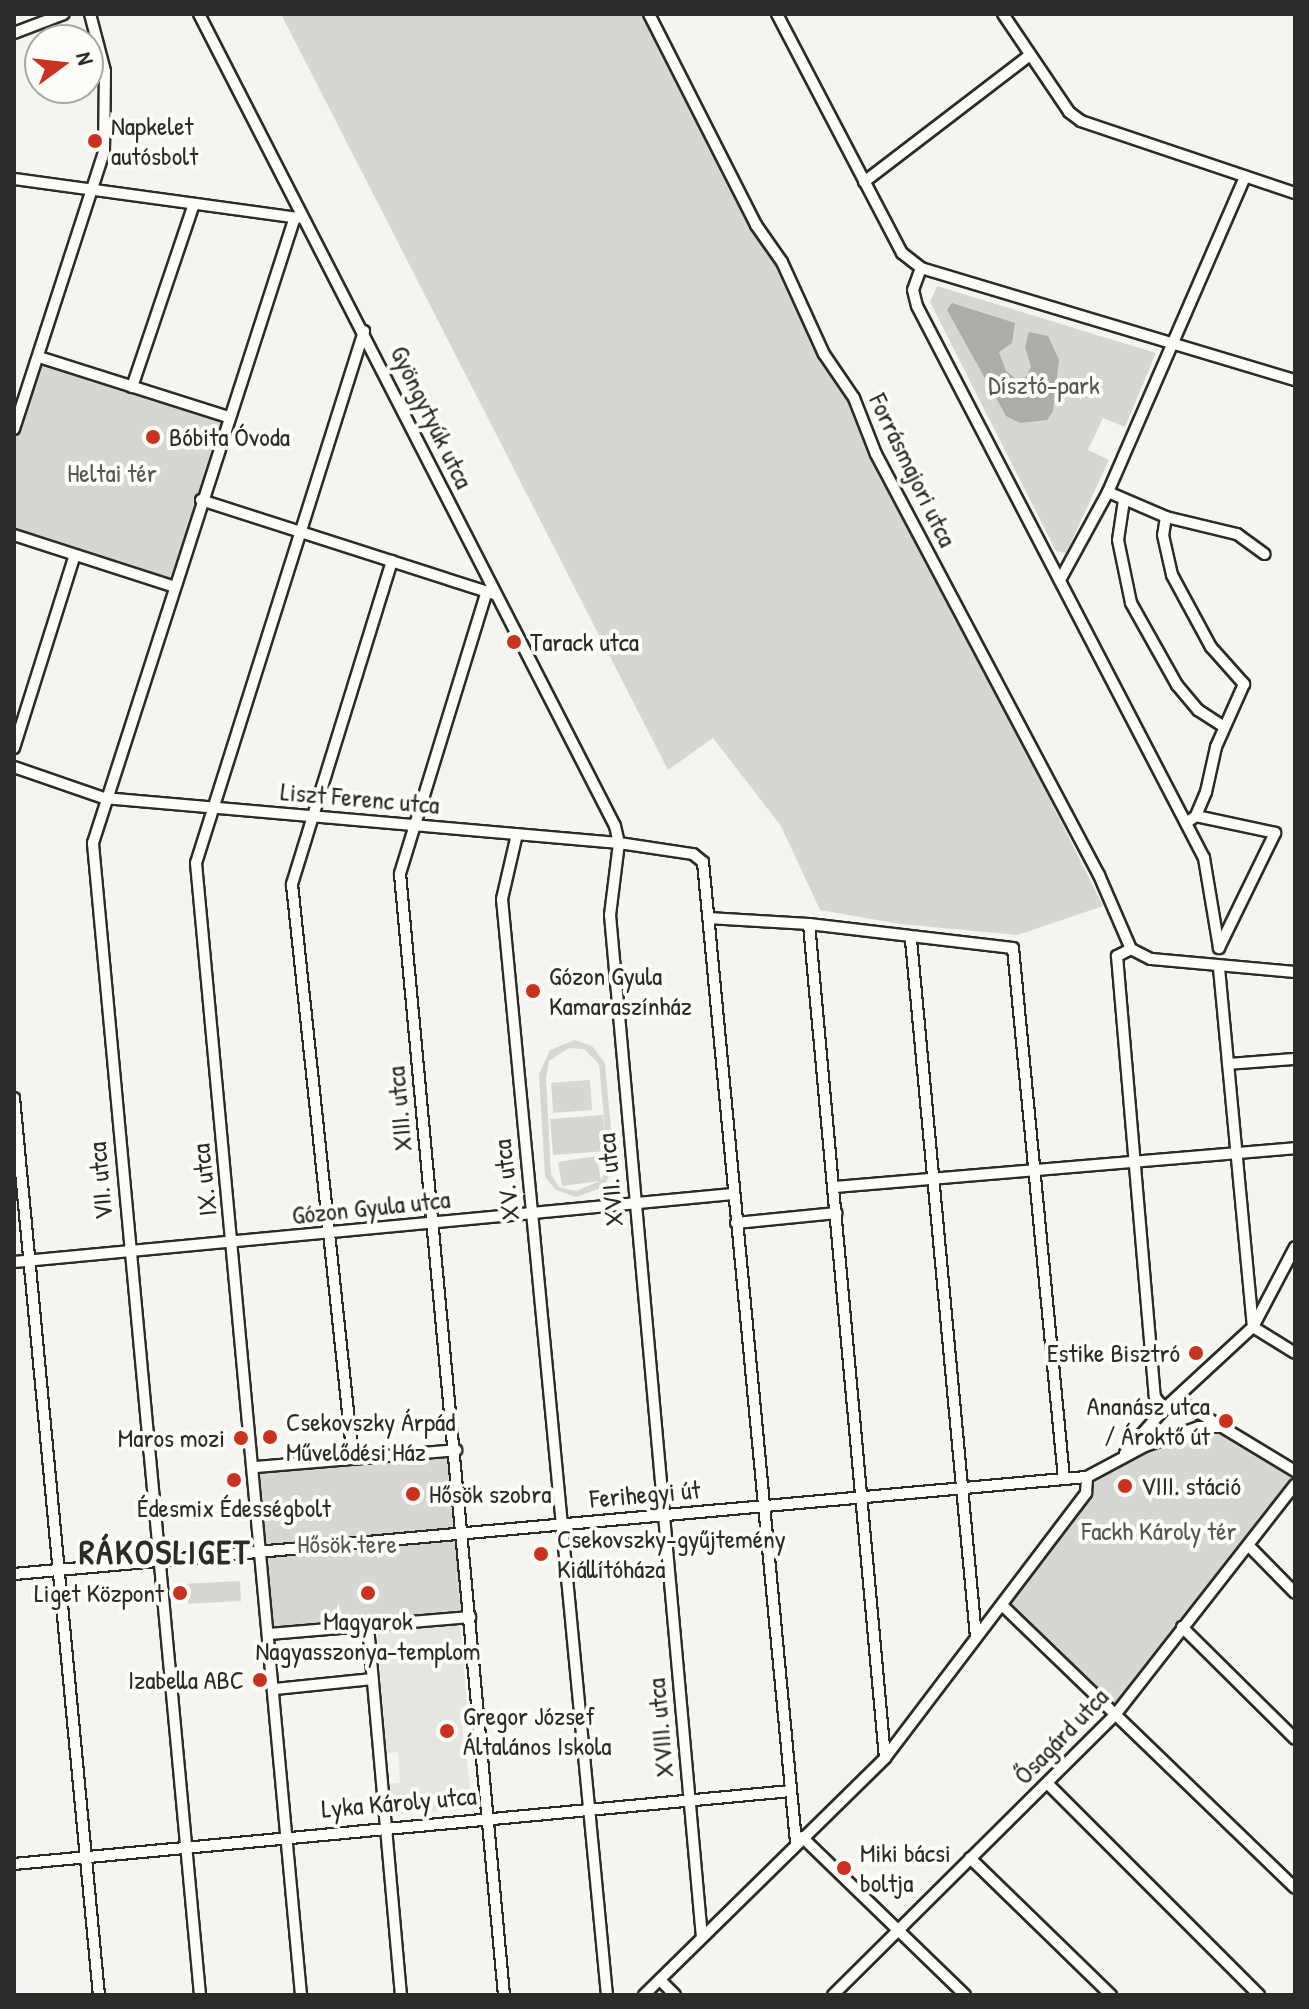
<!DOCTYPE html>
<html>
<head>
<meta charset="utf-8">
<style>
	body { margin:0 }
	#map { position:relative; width:1309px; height:2009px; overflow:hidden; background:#f5f4ef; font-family:"Patrick Hand",sans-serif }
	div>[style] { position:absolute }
	.built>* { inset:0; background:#e6e5e0 }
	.green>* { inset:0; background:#d7d6d2; transform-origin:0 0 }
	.water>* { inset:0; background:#adaca9 }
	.roads { filter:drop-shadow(2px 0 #2b2b2b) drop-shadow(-2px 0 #2b2b2b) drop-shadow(0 2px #2b2b2b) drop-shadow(0 -2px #2b2b2b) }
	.minor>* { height:10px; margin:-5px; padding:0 5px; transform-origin:5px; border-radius:5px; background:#fdfcf7 }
	.dots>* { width:22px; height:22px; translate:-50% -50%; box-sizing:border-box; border:4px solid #fdfcf7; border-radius:50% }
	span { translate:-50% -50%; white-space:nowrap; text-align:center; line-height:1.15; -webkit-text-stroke:8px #fdfcf7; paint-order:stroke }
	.poi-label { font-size:26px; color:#2b2b2b }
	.left { translate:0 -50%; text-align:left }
	.right { translate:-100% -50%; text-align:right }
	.park-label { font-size:26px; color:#565655 }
	.street-label { font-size:26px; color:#2b2b2b }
	.district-label { font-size:34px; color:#2b2b2b; font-weight:700; letter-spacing:2px }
	.frame { position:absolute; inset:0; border:16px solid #2b2b2b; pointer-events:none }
	.north { position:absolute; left:24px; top:24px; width:80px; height:80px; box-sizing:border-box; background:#fdfcf7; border:2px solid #a9a8a5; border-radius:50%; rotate:75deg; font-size:22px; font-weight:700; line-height:32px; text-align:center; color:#2b2b2b }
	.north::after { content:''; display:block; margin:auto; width:28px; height:36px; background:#c8321e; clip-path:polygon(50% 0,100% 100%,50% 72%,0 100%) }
</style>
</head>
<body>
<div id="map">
	<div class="built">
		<div style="clip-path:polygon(460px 1623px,467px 1708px,460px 1709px,473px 1809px,392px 1815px,389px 1784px,400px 1783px,398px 1752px,387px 1753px,377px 1629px)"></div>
	</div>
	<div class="green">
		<div style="clip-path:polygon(281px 14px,657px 14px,1103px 906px,1018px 935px,900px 924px,820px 910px,781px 826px,713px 738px,668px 770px)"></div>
		<div style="clip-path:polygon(937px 286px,1156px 353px,1125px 427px,1103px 418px,1088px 450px,1109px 460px,1066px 553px,1056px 551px,930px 302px)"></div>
		<div style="clip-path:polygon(39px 357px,228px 417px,172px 586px,14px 535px,14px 429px)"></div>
		<div style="clip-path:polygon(evenodd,575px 1040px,592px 1046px,605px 1063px,614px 1163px,604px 1187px,576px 1197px,556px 1190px,545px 1177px,539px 1074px,550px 1050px,575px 1040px,569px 1048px,584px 1049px,599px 1064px,606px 1139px,603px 1115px,550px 1119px,553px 1155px,607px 1151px,608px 1164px,601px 1181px,597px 1156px,558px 1162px,562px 1186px,600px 1181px,576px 1191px,559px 1187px,551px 1174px,546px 1078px,549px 1061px,569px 1048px)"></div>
		<div style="left:590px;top:1080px;width:30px;height:39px;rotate:86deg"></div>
		<div style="clip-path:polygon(1222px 1427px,1295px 1471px,1295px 1485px,1115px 1715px,1002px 1605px,1086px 1494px,1087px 1477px,1175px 1435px)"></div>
		<div style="left:456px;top:1450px;width:168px;height:202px;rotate:85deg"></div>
		<div style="left:240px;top:1581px;width:20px;height:53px;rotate:87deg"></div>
	</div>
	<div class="water">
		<div style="clip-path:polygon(952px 303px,1015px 323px,1012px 343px,999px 352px,1006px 371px,1016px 379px,1026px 377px,1031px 367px,1025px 347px,1029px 332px,1048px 336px,1059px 360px,1053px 411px,1047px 420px,1020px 423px,1006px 416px,947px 310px)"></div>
	</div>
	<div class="roads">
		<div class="minor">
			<div style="left:199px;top:14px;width:912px;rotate:62.87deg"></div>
			<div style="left:615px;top:826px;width:17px;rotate:77deg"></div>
			<div style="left:619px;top:843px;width:73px;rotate:97.1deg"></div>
			<div style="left:610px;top:915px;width:1026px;rotate:84.86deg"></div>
			<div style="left:649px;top:14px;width:237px;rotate:63.1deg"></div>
			<div style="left:756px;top:225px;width:45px;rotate:54.9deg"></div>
			<div style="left:782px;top:262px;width:101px;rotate:65.5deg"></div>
			<div style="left:824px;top:354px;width:53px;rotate:55.7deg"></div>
			<div style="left:854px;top:398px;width:60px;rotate:68.6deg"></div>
			<div style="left:876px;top:454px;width:476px;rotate:62.1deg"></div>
			<div style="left:1099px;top:875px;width:81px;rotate:66.6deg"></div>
			<div style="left:777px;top:14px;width:270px;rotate:62.4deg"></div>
			<div style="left:902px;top:253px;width:24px;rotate:38deg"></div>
			<div style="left:921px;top:268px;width:390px;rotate:16.7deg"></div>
			<div style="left:1003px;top:14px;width:118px;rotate:56deg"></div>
			<div style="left:1069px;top:112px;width:15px;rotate:37deg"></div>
			<div style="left:1081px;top:121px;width:226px;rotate:18.6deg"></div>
			<div style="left:14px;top:33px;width:53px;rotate:-20.8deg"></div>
			<div style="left:14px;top:179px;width:287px;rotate:7.8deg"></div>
			<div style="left:864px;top:182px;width:209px;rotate:-37.4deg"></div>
			<div style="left:921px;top:268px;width:23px;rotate:110deg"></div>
			<div style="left:913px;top:290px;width:16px;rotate:76deg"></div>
			<div style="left:917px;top:306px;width:622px;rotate:62.53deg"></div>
			<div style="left:1204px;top:858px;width:91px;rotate:80.5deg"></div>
			<div style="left:39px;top:357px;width:198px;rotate:17.6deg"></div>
			<div style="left:132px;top:387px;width:193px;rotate:-71.3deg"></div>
			<div style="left:14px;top:429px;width:291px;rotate:-72deg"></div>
			<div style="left:104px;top:152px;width:81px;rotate:-89.3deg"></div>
			<div style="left:105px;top:71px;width:59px;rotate:-104.7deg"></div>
			<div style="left:1108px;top:492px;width:63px;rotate:23.3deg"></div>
			<div style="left:1166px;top:517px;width:73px;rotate:13.5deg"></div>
			<div style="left:1237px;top:534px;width:34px;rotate:36deg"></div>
			<div style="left:201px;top:500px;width:307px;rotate:17.8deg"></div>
			<div style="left:1124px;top:500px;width:40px;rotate:98.5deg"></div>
			<div style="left:1118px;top:540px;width:64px;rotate:78.3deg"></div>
			<div style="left:1131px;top:603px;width:94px;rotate:60.7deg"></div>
			<div style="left:1177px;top:685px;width:33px;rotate:50deg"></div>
			<div style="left:1198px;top:710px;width:31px;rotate:33deg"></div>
			<div style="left:1166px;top:517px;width:18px;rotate:99deg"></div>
			<div style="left:1163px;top:535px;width:41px;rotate:77.3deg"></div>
			<div style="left:1172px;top:575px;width:82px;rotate:61.6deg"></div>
			<div style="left:1211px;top:647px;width:50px;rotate:48.3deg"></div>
			<div style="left:1244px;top:684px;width:69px;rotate:114deg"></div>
			<div style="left:1216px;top:747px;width:46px;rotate:102.5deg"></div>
			<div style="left:1206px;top:792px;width:26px;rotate:113deg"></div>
			<div style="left:1196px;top:816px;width:12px;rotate:145deg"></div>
			<div style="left:14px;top:535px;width:166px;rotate:17.9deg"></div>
			<div style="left:1060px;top:580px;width:100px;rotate:-61.4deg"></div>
			<div style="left:1108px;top:492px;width:344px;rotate:-66.5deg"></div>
			<div style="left:486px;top:594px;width:293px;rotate:107.1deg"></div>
			<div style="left:400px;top:874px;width:1126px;rotate:84.7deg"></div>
			<div style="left:14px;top:748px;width:202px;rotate:-72.5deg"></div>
			<div style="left:14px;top:767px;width:95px;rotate:19deg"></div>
			<div style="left:104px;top:798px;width:517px;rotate:4.99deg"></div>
			<div style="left:619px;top:843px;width:75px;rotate:8.5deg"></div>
			<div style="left:693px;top:854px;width:13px;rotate:39deg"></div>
			<div style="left:703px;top:862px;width:985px;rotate:84.58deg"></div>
			<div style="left:1196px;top:816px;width:81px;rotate:12.1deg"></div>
			<div style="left:1275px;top:833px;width:128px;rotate:116deg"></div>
			<div style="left:517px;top:834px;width:67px;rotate:103deg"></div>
			<div style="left:502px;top:899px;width:1101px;rotate:84.53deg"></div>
			<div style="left:708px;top:918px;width:101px;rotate:3.4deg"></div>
			<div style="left:809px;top:924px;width:205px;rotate:6.7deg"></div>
			<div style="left:1013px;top:948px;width:533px;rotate:84.51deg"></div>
			<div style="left:809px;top:924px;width:837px;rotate:84.79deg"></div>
			<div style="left:911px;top:940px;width:700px;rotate:84.67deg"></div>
			<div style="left:1131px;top:949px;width:16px;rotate:153deg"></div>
			<div style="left:1117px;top:956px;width:443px;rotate:85.1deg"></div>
			<div style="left:1155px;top:1397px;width:15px;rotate:53deg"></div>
			<div style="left:1131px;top:949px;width:22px;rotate:27deg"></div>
			<div style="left:1151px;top:959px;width:145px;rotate:5.2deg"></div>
			<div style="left:1219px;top:968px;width:361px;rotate:84.6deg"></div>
			<div style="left:1228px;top:1064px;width:67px;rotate:-4.3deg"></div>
			<div style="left:14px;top:1098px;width:901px;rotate:84.59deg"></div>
			<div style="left:834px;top:1187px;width:463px;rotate:-4.8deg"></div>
			<div style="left:736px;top:1223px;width:101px;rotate:-5.7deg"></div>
			<div style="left:14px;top:1262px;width:722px;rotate:-5.4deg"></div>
			<div style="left:1253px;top:1327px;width:49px;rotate:31.8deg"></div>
			<div style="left:1176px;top:1399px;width:139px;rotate:31.2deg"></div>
			<div style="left:1125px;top:1453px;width:59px;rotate:-48.4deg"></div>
			<div style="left:1164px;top:1409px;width:121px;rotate:-42.7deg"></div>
			<div style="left:1253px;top:1327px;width:90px;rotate:-62.3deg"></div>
			<div style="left:353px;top:1459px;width:578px;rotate:-96.06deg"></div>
			<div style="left:292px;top:884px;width:338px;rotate:-72.8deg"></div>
			<div style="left:255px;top:1467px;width:202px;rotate:-4.8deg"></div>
			<div style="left:1250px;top:1547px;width:64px;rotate:45.6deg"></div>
			<div style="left:14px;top:1574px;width:1077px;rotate:-5.17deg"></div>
			<div style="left:1087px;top:1477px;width:66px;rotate:-28.1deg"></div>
			<div style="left:1145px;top:1446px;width:57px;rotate:-19.4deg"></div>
			<div style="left:1199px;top:1427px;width:23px"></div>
			<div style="left:1002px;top:1605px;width:407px;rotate:44deg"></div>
			<div style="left:368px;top:1626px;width:370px;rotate:84.9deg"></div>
			<div style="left:1182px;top:1627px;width:159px;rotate:44.7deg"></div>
			<div style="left:269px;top:1634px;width:202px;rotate:-4.8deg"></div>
			<div style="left:275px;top:1689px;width:98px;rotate:-5.9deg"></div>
			<div style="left:1047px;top:1783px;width:300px;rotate:45deg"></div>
			<div style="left:802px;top:1837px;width:227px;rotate:44.1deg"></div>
			<div style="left:970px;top:1858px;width:197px;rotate:44.2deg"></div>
			<div style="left:14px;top:1864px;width:779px;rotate:-5.37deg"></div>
			<div style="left:660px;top:1980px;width:21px;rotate:45deg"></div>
			<div style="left:200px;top:1995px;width:1157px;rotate:-95.31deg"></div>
			<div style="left:93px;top:843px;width:655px;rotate:-72.12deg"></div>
			<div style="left:301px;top:1995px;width:1137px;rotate:-95.3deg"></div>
			<div style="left:196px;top:863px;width:558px;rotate:-72.47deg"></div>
			<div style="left:644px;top:1995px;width:338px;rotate:-44.5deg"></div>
			<div style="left:885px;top:1758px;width:333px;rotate:-52.8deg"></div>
			<div style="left:1086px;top:1493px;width:16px;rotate:-86deg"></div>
			<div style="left:833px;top:1995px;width:397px;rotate:-44.8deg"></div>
			<div style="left:1115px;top:1715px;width:292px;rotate:-52deg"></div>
		</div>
	</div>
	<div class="dots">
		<div style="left:95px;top:141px;background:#c8321e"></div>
		<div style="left:153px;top:437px;background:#c8321e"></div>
		<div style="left:514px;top:642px;background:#c8321e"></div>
		<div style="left:533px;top:991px;background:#c8321e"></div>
		<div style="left:1196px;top:1353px;background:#c8321e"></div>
		<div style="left:1226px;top:1421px;background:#c8321e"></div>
		<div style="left:270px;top:1437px;background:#c8321e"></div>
		<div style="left:241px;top:1438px;background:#c8321e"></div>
		<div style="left:234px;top:1480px;background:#c8321e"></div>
		<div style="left:1125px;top:1486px;background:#c8321e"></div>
		<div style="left:413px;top:1494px;background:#c8321e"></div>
		<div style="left:541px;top:1554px;background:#c8321e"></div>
		<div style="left:180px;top:1593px;background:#c8321e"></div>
		<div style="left:368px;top:1593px;background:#c8321e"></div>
		<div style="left:260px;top:1680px;background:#c8321e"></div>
		<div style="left:447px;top:1731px;background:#c8321e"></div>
		<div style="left:844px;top:1868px;background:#c8321e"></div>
	</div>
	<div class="poi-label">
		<span class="left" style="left:111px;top:141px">Napkelet<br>autósbolt</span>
		<span class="left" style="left:169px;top:437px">Bóbita Óvoda</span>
		<span class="left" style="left:530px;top:642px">Tarack utca</span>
		<span class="left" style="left:549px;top:991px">Gózon Gyula<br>Kamaraszínház</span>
		<span class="right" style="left:1180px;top:1353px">Estike Bisztró</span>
		<span class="right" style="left:1210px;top:1421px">Ananász utca<br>/ Ároktő út</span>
		<span class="left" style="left:286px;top:1437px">Csekovszky Árpád<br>Művelődési Ház</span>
		<span class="right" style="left:225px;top:1438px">Maros mozi</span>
		<span class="left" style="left:1141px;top:1486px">VIII. stáció</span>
		<span class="left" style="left:429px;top:1494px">Hősök szobra</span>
		<span style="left:234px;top:1508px">Édesmix Édességbolt</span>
		<span class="left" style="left:557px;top:1554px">Csekovszky-gyűjtemény<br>Kiállítóháza</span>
		<span class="right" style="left:164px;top:1593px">Liget Központ</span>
		<span style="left:368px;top:1636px">Magyarok<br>Nagyasszonya-templom</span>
		<span class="right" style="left:244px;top:1680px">Izabella ABC</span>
		<span class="left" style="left:463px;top:1731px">Gregor József<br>Általános Iskola</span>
		<span class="left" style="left:860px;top:1868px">Miki bácsi<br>boltja</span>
	</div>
	<div class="park-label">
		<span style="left:1044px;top:385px">Dísztó-park</span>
		<span style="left:112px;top:473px">Heltai tér</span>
		<span style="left:1159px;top:1531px">Fackh Károly tér</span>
		<span style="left:347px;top:1544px">Hősök tere</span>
	</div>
	<div class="street-label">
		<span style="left:432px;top:417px;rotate:64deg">Gyöngytyúk utca</span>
		<span style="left:913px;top:470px;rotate:64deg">Forrásmajori utca</span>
		<span style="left:360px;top:798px;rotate:5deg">Liszt Ferenc utca</span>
		<span style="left:399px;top:1109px;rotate:-95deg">XIII. utca</span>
		<span style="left:204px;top:1180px;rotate:-96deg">IX. utca</span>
		<span style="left:506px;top:1180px;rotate:-96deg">XV. utca</span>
		<span style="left:610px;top:1180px;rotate:-95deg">XVII. utca</span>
		<span style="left:100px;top:1181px;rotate:-95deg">VII. utca</span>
		<span style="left:371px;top:1207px;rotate:-6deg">Gózon Gyula utca</span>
		<span style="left:645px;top:1494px;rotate:-5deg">Ferihegyi út</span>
		<span style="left:660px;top:1728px;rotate:-95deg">XVIII. utca</span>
		<span style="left:1061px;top:1736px;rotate:-46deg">Ősagárd utca</span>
		<span style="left:399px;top:1802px;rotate:-5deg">Lyka Károly utca</span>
	</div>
	<div class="district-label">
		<span style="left:165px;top:1553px">RÁKOSLIGET</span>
	</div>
	<div class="frame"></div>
	<div class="north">N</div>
</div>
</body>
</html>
